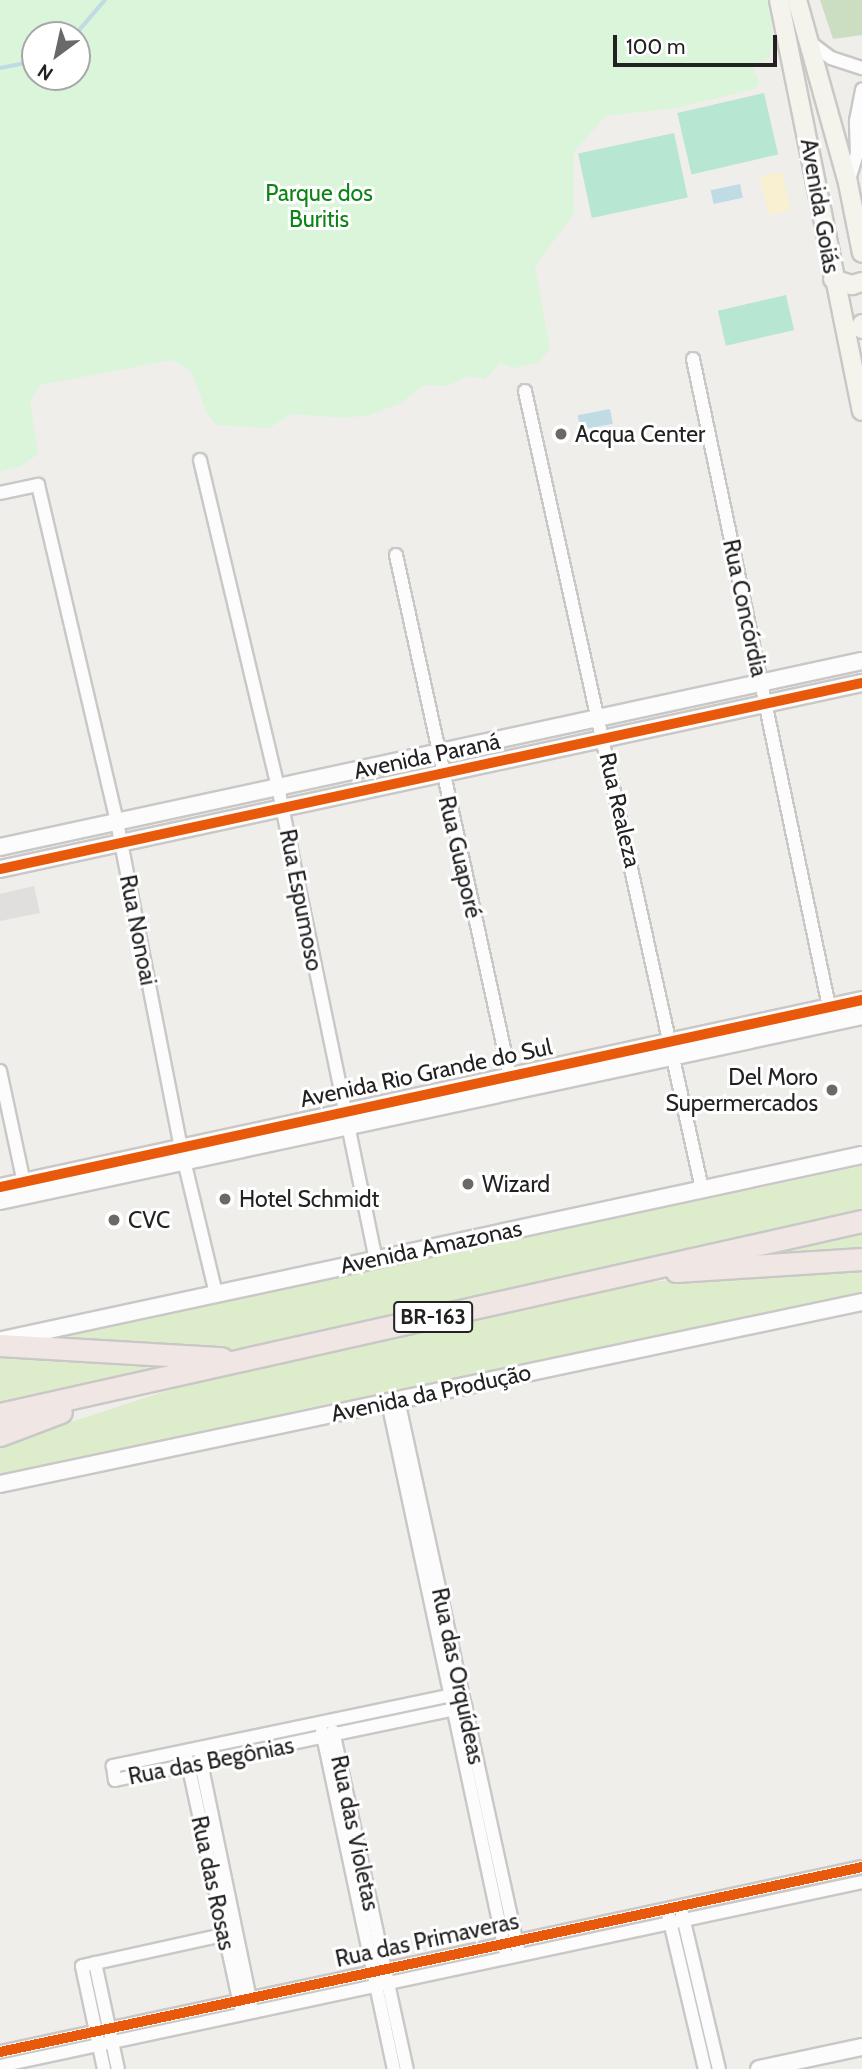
<!DOCTYPE html>
<html>
<head>
<meta charset="utf-8">
<style>
	body { margin:0 }
	#map { position:relative; width:862px; height:2069px; overflow:hidden; background:#f0eeeb; font-family:Cabin,sans-serif }
	div>[style] { position:absolute }
	.grass>* { inset:0; background:#ddeccb }
	.forest>* { inset:0; background:#cbdec1 }
	.sand>* { inset:0; background:#f8f0d0; transform-origin:0 0 }
	.park>* { inset:0; background:#daf5da }
	.pitch>* { inset:0; background:#b7e6d2; transform-origin:0 0 }
	.parking>* { inset:0; background:#e0dfde }
	.water>* { inset:0; background:#bfdbe3; transform-origin:0 0 }
	.stream>* { height:3.5px; margin:-1.75px; padding:0 1.75px; transform-origin:1.75px; border-radius:1.75px; background:#bfdbe3 }
	.roads { filter:drop-shadow(2px 0 #c9c8c7) drop-shadow(-2px 0 #c9c8c7) drop-shadow(0 2px #c9c8c7) drop-shadow(0 -2px #c9c8c7) }
	.minor>* { height:12px; margin:-6px; padding:0 6px; transform-origin:6px; border-radius:6px; background:#fdfcfc }
	.tertiary>* { height:16px; margin:-8px; padding:0 8px; transform-origin:8px; border-radius:8px; background:#fdfcfc }
	.secondary>* { height:18px; margin:-9px; padding:0 9px; transform-origin:9px; border-radius:9px; background:#f4f4ed }
	.trunk>* { height:21px; margin:-10.5px; padding:0 10.5px; transform-origin:10.5px; border-radius:10.5px; background:#f0e6e4 }
	.cycleway>* { height:10px; margin:-5px; padding:0 5px; transform-origin:5px; border-radius:5px; background:#e8590c }
	.dots>* { width:19px; height:19px; translate:-50% -50%; box-sizing:border-box; border:4px solid #fff; border-radius:50% }
	span { translate:-50% -50%; white-space:nowrap; text-align:center; line-height:1.15; -webkit-text-stroke:6px #fff; paint-order:stroke }
	.shield-label span { padding:2px 5px; background:#fff; border:2px solid; border-radius:5px; -webkit-text-stroke-width:0 }
	.shield-label { font-size:21px; color:#222; font-weight:700 }
	.park-label { font-size:23px; color:#0c8416 }
	.street-label { font-size:23px; color:#222 }
	.poi-label { font-size:23px; color:#222 }
	.left { translate:0 -50%; text-align:left }
	.right { translate:-100% -50%; text-align:right }
	.north { position:absolute; left:21px; top:21px; width:70px; height:70px; box-sizing:border-box; background:#fff; border:2px solid #a7a7a7; border-radius:50%; rotate:213deg; font-size:19px; font-weight:700; line-height:28px; text-align:center; color:#222 }
	.north::after { content:''; display:block; margin:auto; width:24px; height:32px; background:#6a6968; clip-path:polygon(50% 0,100% 100%,50% 72%,0 100%) }
	.scale { position:absolute; left:613px; top:35px; width:164px; height:32px; box-sizing:border-box; border:4px solid #222; border-top:0; padding-left:9px; font-size:21px; line-height:24px; white-space:nowrap; color:#222; -webkit-text-stroke:5px #fff; paint-order:stroke }
</style>
</head>
<body>
<div id="map">
	<div class="grass">
		<div style="clip-path:polygon(862px 1166px,862px 1211px,0 1403px,0 1350px)"></div>
		<div style="clip-path:polygon(862px 1231px,862px 1252px,714px 1258px)"></div>
		<div style="clip-path:polygon(862px 1265px,862px 1294px,0 1479px,0 1445px,194px 1382px,651px 1282px)"></div>
	</div>
	<div class="forest">
		<div style="clip-path:polygon(820px 0,862px 0,862px 35px,833px 39px)"></div>
	</div>
	<div class="sand">
		<div style="left:782px;top:172px;width:39px;height:23px;rotate:77deg"></div>
	</div>
	<div class="park">
		<div style="clip-path:polygon(evenodd,0 0,768px 0,773px 36px,769px 59px,752px 65px,759px 81px,755px 89px,675px 108px,606px 116px,574px 152px,574px 214px,535px 266px,550px 349px,538px 363px,513px 368px,500px 363px,485px 379px,469px 376px,447px 386px,424px 385px,401px 403px,370px 415px,345px 418px,292px 414px,269px 428px,217px 425px,207px 414px,191px 371px,172px 360px,40px 385px,30px 400px,38px 454px,21px 466px,0 472px,0 0,35px 35px,77px 35px,77px 77px,35px 77px,35px 35px)"></div>
	</div>
	<div class="pitch">
		<div style="left:764px;top:93px;width:63px;height:89px;rotate:77deg"></div>
		<div style="left:674px;top:133px;width:66px;height:98px;rotate:78deg"></div>
		<div style="left:786px;top:295px;width:36px;height:70px;rotate:77deg"></div>
	</div>
	<div class="parking">
		<div style="clip-path:polygon(34px 886px,40px 913px,0 921px,0 894px)"></div>
	</div>
	<div class="water">
		<div style="left:740px;top:184px;width:14px;height:30px;rotate:78deg"></div>
		<div style="left:610px;top:409px;width:15px;height:33px;rotate:79deg"></div>
	</div>
	<div class="stream">
		<div style="left:75px;top:35px;width:46px;rotate:-49.4deg"></div>
		<div style="left:0;top:68px;width:36px;rotate:-11deg"></div>
	</div>
	<div class="roads">
		<div class="minor">
			<div style="left:807px;top:40px;width:30px;rotate:37deg"></div>
			<div style="left:831px;top:58px;width:33px;rotate:18deg"></div>
			<div style="left:848px;top:183px;width:31px;rotate:-73deg"></div>
			<div style="left:857px;top:153px;width:32px;rotate:-92deg"></div>
			<div style="left:856px;top:121px;width:32px;rotate:-79deg"></div>
			<div style="left:693px;top:359px;width:671px;rotate:78.14deg"></div>
			<div style="left:525px;top:391px;width:817px;rotate:77.49deg"></div>
			<div style="left:200px;top:460px;width:336px;rotate:76.6deg"></div>
			<div style="left:278px;top:787px;width:482px;rotate:78.3deg"></div>
			<div style="left:0;top:493px;width:39px;rotate:-12deg"></div>
			<div style="left:38px;top:485px;width:346px;rotate:76.8deg"></div>
			<div style="left:117px;top:822px;width:332px;rotate:78.9deg"></div>
			<div style="left:181px;top:1148px;width:150px;rotate:76.5deg"></div>
			<div style="left:396px;top:555px;width:533px;rotate:77.66deg"></div>
			<div style="left:0;top:1071px;width:115px;rotate:77.9deg"></div>
			<div style="left:398px;top:1400px;width:562px;rotate:77.67deg"></div>
			<div style="left:388px;top:1402px;width:560px;rotate:77.95deg"></div>
			<div style="left:462px;top:1693px;width:357px;rotate:168.2deg"></div>
			<div style="left:113px;top:1766px;width:14px;rotate:82deg"></div>
			<div style="left:115px;top:1780px;width:358px;rotate:-11.8deg"></div>
			<div style="left:322px;top:1731px;width:346px;rotate:78deg"></div>
			<div style="left:333px;top:1731px;width:346px;rotate:77.7deg"></div>
			<div style="left:200px;top:1758px;width:251px;rotate:78.3deg"></div>
			<div style="left:187px;top:1759px;width:255px;rotate:77.8deg"></div>
			<div style="left:668px;top:1913px;width:160px;rotate:76.7deg"></div>
			<div style="left:682px;top:1913px;width:160px;rotate:76.7deg"></div>
			<div style="left:95px;top:1963px;width:108px;rotate:77.8deg"></div>
			<div style="left:0;top:2052px;width:882px;rotate:-12.11deg"></div>
			<div style="left:0;top:2066px;width:881px;rotate:-12.05deg"></div>
			<div style="left:104px;top:2069px;width:105px;rotate:-102.1deg"></div>
			<div style="left:82px;top:1966px;width:154px;rotate:-12.4deg"></div>
		</div>
		<div class="tertiary">
			<div style="left:0;top:847px;width:882px;rotate:-12.18deg"></div>
			<div style="left:0;top:869px;width:882px;rotate:-12.18deg"></div>
			<div style="left:0;top:1187px;width:882px;rotate:-12.24deg"></div>
			<div style="left:0;top:1201px;width:882px;rotate:-12.11deg"></div>
			<div style="left:2px;top:1340px;width:880px;rotate:-12.14deg"></div>
			<div style="left:0;top:1484px;width:881px;rotate:-11.92deg"></div>
			<div style="left:759px;top:2069px;width:105px;rotate:-12.1deg"></div>
		</div>
		<div class="secondary">
			<div style="left:779px;top:0;width:419px;rotate:78.6deg"></div>
			<div style="left:797px;top:0;width:190px;rotate:74.4deg"></div>
			<div style="left:848px;top:183px;width:71px;rotate:78.7deg"></div>
			<div style="left:833px;top:279px;width:20px;rotate:18deg"></div>
			<div style="left:852px;top:285px;width:10px;rotate:-17deg"></div>
			<div style="left:862px;top:324px;width:5px;rotate:90deg"></div>
		</div>
		<div class="trunk">
			<div style="left:676px;top:1271px;width:186px;rotate:-3.7deg"></div>
			<div style="left:0;top:1345px;width:222px;rotate:3.4deg"></div>
			<div style="left:0;top:1414px;width:883px;rotate:-12.62deg"></div>
			<div style="left:0;top:1435px;width:65px;rotate:-20.7deg"></div>
		</div>
	</div>
	<div class="cycleway">
		<div style="left:0;top:869px;width:882px;rotate:-12.18deg"></div>
		<div style="left:0;top:1187px;width:882px;rotate:-12.24deg"></div>
		<div style="left:0;top:2052px;width:882px;rotate:-12.11deg"></div>
	</div>
	<div class="dots">
		<div style="left:561px;top:434px;background:#6a6968"></div>
		<div style="left:832px;top:1090px;background:#6a6968"></div>
		<div style="left:468px;top:1184px;background:#6a6968"></div>
		<div style="left:225px;top:1199px;background:#6a6968"></div>
		<div style="left:114px;top:1220px;background:#6a6968"></div>
	</div>
	<div class="shield-label">
		<span style="left:433px;top:1317px">BR-163</span>
	</div>
	<div class="park-label">
		<span style="left:319px;top:206px">Parque dos<br>Buritis</span>
	</div>
	<div class="street-label">
		<span style="left:820px;top:206px;rotate:80deg">Avenida Goiás</span>
		<span style="left:745px;top:608px;rotate:78deg">Rua Concórdia</span>
		<span style="left:427px;top:756px;rotate:-12deg">Avenida Paraná</span>
		<span style="left:620px;top:810px;rotate:77deg">Rua Realeza</span>
		<span style="left:460px;top:857px;rotate:77deg">Rua Guaporé</span>
		<span style="left:301px;top:900px;rotate:79deg">Rua Espumoso</span>
		<span style="left:138px;top:930px;rotate:79deg">Rua Nonoai</span>
		<span style="left:426px;top:1073px;rotate:-12deg">Avenida Rio Grande do Sul</span>
		<span style="left:431px;top:1247px;rotate:-12deg">Avenida Amazonas</span>
		<span style="left:431px;top:1393px;rotate:-12deg">Avenida da Produção</span>
		<span style="left:458px;top:1676px;rotate:78deg">Rua das Orquídeas</span>
		<span style="left:211px;top:1761px;rotate:-11deg">Rua das Begônias</span>
		<span style="left:355px;top:1833px;rotate:78deg">Rua das Violetas</span>
		<span style="left:213px;top:1883px;rotate:78deg">Rua das Rosas</span>
		<span style="left:427px;top:1940px;rotate:-12deg">Rua das Primaveras</span>
	</div>
	<div class="poi-label">
		<span class="left" style="left:575px;top:434px">Acqua Center</span>
		<span class="right" style="left:818px;top:1090px">Del Moro<br>Supermercados</span>
		<span class="left" style="left:482px;top:1184px">Wizard</span>
		<span class="left" style="left:239px;top:1199px">Hotel Schmidt</span>
		<span class="left" style="left:128px;top:1220px">CVC</span>
	</div>
	<div class="north">N</div>
	<div class="scale">100 m</div>
</div>
</body>
</html>
